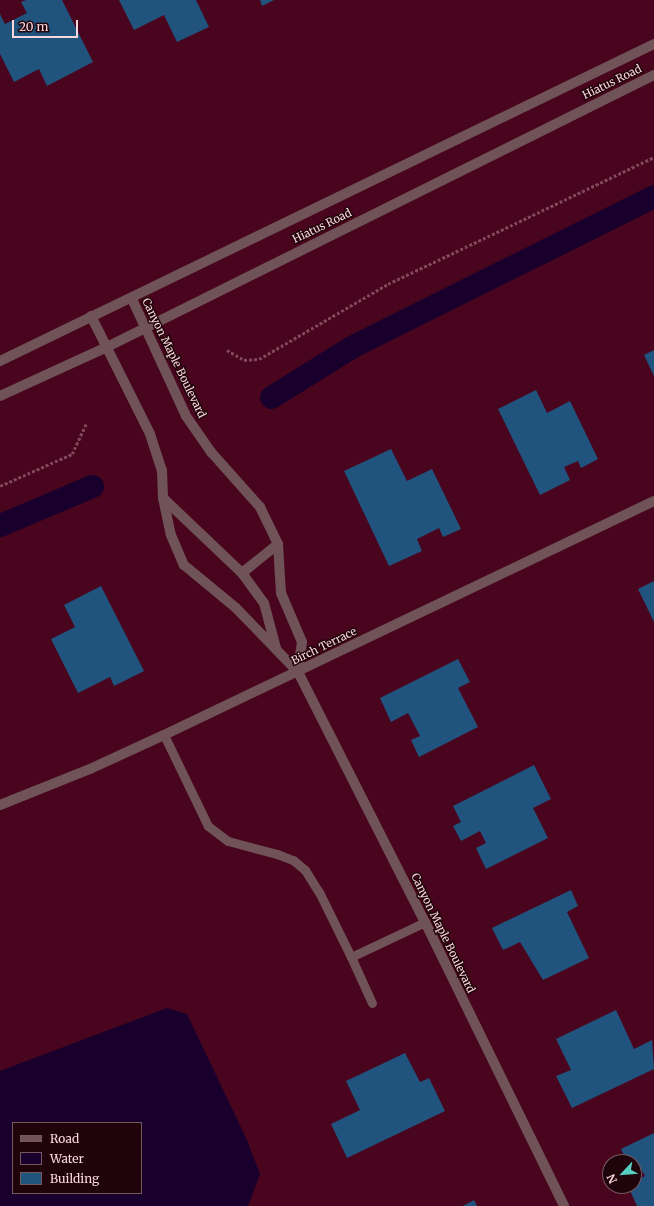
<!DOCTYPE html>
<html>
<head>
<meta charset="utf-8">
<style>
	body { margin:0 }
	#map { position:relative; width:654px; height:1206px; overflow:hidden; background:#49051e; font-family:Merriweather,serif }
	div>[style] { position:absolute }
	.water>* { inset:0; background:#19002c }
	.canal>* { height:23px; margin:-11.5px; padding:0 11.5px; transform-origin:11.5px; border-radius:11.5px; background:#19002c }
	.building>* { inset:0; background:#20537d }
	.path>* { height:2.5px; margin-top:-1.25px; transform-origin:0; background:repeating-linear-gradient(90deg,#81485b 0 3px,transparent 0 5px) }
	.service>* { height:9px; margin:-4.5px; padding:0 4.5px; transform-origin:4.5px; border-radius:4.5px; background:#705358 }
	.minor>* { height:10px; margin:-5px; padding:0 5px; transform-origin:5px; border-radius:5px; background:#705358 }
	.tertiary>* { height:10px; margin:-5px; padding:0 5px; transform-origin:5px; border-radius:5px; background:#705358 }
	span { translate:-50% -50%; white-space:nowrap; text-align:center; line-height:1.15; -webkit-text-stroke:3px #1f040b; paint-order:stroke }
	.street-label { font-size:11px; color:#fad7dd }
	.legend { position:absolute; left:12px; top:1122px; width:130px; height:72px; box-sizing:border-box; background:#1f040b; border:1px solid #77585f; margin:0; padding:5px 7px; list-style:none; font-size:12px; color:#fad7dd }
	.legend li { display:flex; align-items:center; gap:8px; height:20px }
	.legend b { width:20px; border:1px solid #77585f }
	.north { position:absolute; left:602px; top:1154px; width:40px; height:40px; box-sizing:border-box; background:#1f040b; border:1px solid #77585f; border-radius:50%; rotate:244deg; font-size:11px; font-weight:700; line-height:16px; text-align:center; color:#fad7dd }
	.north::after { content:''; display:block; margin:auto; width:14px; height:18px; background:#57cec2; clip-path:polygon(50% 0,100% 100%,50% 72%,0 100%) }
	.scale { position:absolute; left:12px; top:20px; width:66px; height:18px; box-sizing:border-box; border:2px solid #fad7dd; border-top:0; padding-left:5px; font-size:12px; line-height:14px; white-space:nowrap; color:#fad7dd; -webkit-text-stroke:3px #1f040b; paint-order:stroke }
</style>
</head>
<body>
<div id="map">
	<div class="water">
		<div style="clip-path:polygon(evenodd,167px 1008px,187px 1014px,247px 1140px,260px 1174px,248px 1206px,0 1206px,0 1071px,167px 1008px,13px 1123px,141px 1123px,141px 1193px,13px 1193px,13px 1123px)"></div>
	</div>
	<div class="canal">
		<div style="left:271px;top:397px;width:94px;rotate:-32deg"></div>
		<div style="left:351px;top:347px;width:339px;rotate:-26.5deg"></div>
		<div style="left:0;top:525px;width:100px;rotate:-23deg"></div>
	</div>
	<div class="building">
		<div style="clip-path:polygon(26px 0,62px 0,93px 62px,47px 86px,39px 69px,14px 82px,0 54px,0 14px,5px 24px,27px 13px,21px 2px)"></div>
		<div style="clip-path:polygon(119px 0,196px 0,209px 27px,177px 42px,164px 15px,134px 30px)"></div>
		<div style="clip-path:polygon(260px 0,274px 0,262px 6px)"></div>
		<div style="clip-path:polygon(654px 350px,654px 376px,644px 355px)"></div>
		<div style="clip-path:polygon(536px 390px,547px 413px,570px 401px,598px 459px,581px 468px,578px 461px,564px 467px,570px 480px,540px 495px,498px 409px)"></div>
		<div style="clip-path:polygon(391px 449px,407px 481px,432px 469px,461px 529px,443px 537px,439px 528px,417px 539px,422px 551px,389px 566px,344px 471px)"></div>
		<div style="clip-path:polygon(654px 581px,654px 622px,638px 589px)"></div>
		<div style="clip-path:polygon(101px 586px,144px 671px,114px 686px,110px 677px,78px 693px,51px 639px,75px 627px,64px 605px)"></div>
		<div style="clip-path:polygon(458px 659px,470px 682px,458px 688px,478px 727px,419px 757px,411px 740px,420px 736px,408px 713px,391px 722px,380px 698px)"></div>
		<div style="clip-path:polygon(534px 765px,551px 799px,533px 808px,548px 838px,486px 869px,476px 848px,486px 843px,480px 831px,461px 841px,453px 826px,461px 822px,453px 806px)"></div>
		<div style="clip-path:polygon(571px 890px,578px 906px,567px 912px,589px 958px,543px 980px,520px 942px,503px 950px,492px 928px)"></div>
		<div style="clip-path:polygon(616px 1010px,634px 1049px,652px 1040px,654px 1069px,572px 1108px,556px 1076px,571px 1070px,556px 1039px)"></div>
		<div style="clip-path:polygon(405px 1053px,420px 1082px,429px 1078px,445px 1111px,347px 1158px,331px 1124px,360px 1110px,346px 1081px)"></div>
		<div style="clip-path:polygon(654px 1133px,654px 1206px,637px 1206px,628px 1186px,634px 1186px,634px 1181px,645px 1176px,638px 1164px,634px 1166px,634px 1162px,627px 1162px,621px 1149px)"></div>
		<div style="clip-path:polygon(474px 1200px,477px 1206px,463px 1206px)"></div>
	</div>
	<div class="path">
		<div style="left:227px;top:350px;width:20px;rotate:30deg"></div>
		<div style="left:244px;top:360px;width:15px;rotate:-4deg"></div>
		<div style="left:259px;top:359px;width:149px;rotate:-30.2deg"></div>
		<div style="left:388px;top:284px;width:295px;rotate:-25.5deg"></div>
		<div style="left:0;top:486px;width:79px;rotate:-24deg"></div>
		<div style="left:72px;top:454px;width:35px;rotate:-65deg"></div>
	</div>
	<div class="service">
		<div style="left:164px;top:735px;width:101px;rotate:64.2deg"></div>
		<div style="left:208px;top:826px;width:25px;rotate:37deg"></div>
		<div style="left:228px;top:841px;width:51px;rotate:14.9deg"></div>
		<div style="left:277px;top:854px;width:17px;rotate:21deg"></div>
		<div style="left:293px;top:860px;width:16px;rotate:40deg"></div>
		<div style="left:305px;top:870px;width:26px;rotate:58deg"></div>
		<div style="left:319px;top:892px;width:72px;rotate:63.8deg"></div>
		<div style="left:372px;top:1003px;width:51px;rotate:-114.5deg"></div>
		<div style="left:351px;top:957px;width:82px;rotate:-25.3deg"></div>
	</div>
	<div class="minor">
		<div style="left:132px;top:299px;width:129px;rotate:65.2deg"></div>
		<div style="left:186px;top:416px;width:44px;rotate:55.2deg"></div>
		<div style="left:211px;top:452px;width:74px;rotate:48.3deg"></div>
		<div style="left:260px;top:507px;width:41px;rotate:64.1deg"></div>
		<div style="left:278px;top:544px;width:49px;rotate:86.5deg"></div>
		<div style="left:281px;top:593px;width:53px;rotate:66.8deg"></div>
		<div style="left:302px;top:642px;width:30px;rotate:98deg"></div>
		<div style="left:91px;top:316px;width:132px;rotate:63.4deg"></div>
		<div style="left:150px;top:434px;width:38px;rotate:72deg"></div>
		<div style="left:162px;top:470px;width:28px;rotate:88deg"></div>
		<div style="left:163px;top:498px;width:38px;rotate:78deg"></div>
		<div style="left:171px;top:535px;width:33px;rotate:67deg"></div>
		<div style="left:184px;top:565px;width:67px;rotate:39.6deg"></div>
		<div style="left:236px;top:608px;width:89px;rotate:45.9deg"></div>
		<div style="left:298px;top:672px;width:280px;rotate:63.1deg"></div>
		<div style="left:425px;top:922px;width:316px;rotate:63.9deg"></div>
		<div style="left:163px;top:498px;width:109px;rotate:43.5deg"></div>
		<div style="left:242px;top:573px;width:37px;rotate:54deg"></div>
		<div style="left:264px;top:603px;width:47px;rotate:75.1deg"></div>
		<div style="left:242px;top:573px;width:46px;rotate:-38.9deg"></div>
		<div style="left:0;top:805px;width:97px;rotate:-21.8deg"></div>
		<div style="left:90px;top:769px;width:81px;rotate:-24.7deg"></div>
		<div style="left:164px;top:735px;width:543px;rotate:-25.53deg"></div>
	</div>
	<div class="tertiary">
		<div style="left:0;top:361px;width:727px;rotate:-25.86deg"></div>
		<div style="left:0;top:396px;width:118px;rotate:-24.6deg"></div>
		<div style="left:107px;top:347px;width:611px;rotate:-26.44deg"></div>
	</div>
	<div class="street-label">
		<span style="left:612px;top:82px;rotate:-26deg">Hiatus Road</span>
		<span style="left:322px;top:226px;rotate:-26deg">Hiatus Road</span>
		<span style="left:174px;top:358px;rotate:64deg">Canyon Maple Boulevard</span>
		<span style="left:324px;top:646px;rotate:-26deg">Birch Terrace</span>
		<span style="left:443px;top:933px;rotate:64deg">Canyon Maple Boulevard</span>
	</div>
	<ul class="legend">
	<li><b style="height:5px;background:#705358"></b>Road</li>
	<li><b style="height:11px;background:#19002c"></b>Water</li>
	<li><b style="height:11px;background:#20537d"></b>Building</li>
	</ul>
	<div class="north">N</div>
	<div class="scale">20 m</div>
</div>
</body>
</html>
